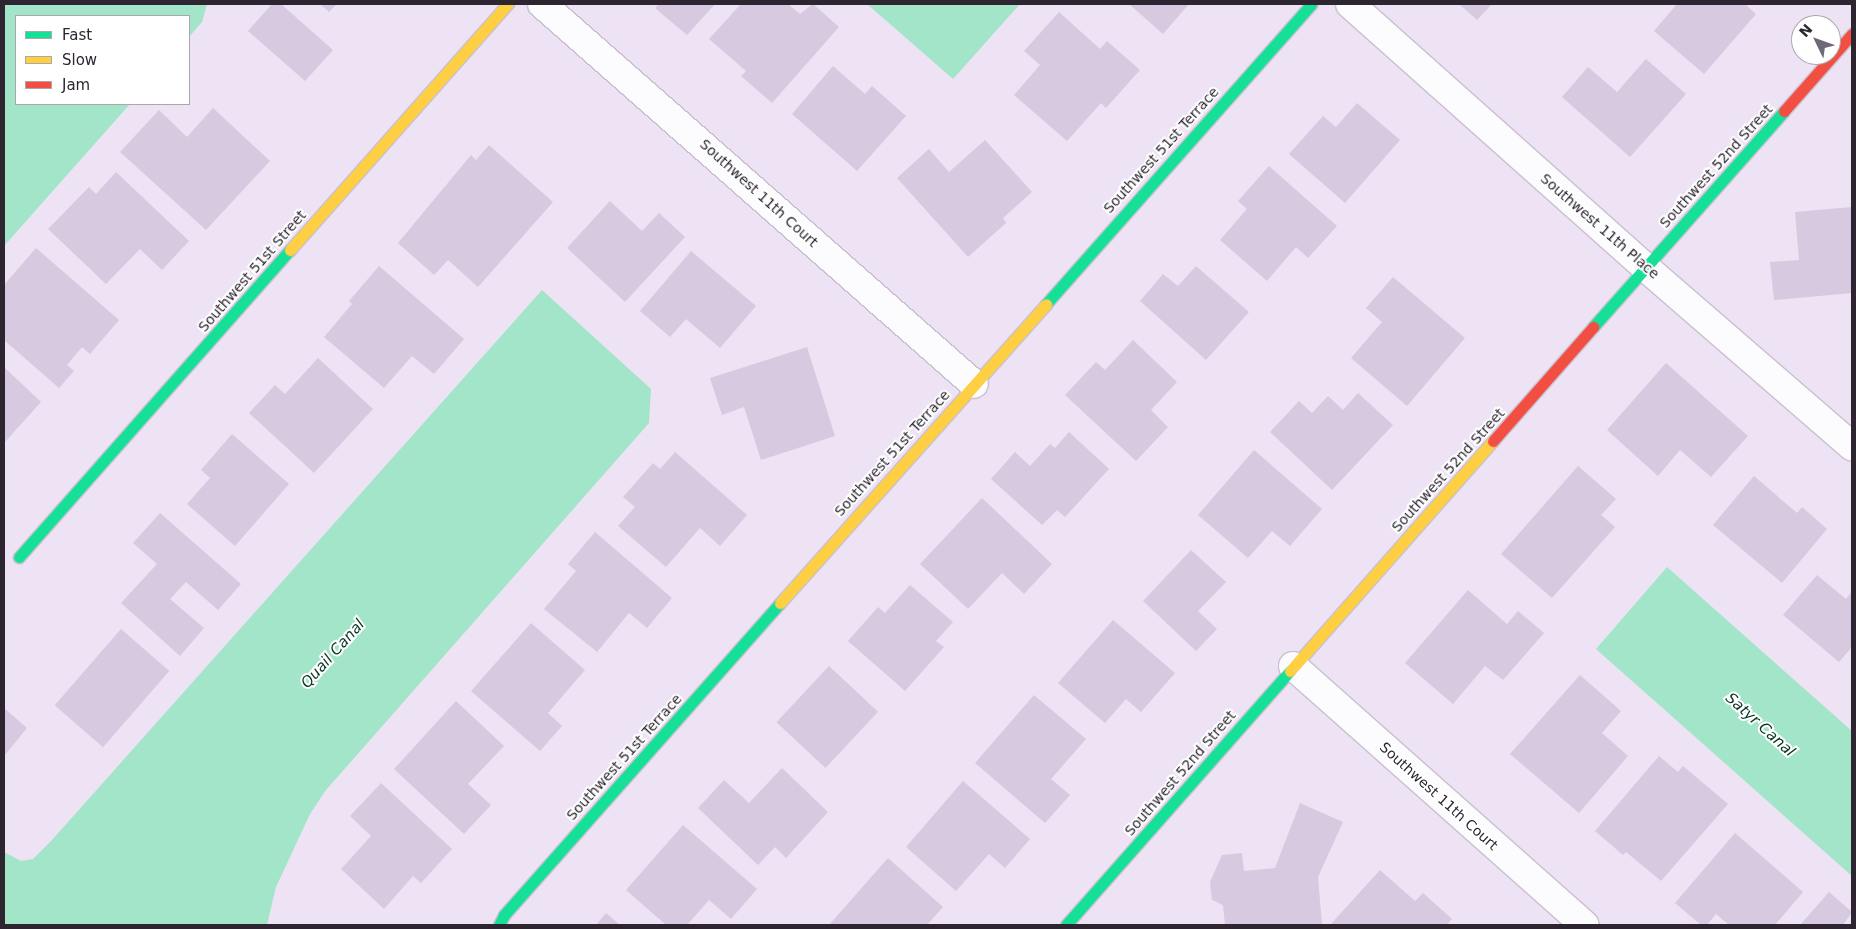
<!DOCTYPE html>
<html>
<head>
<meta charset="utf-8">
<style>
	body { margin:0 }
	#map { position:relative; width:1856px; height:929px; overflow:hidden; background:#ede3f4; font-family:"DejaVu Sans",sans-serif }
	div>[style] { position:absolute }
	.water>* { inset:0; background:#a3e5c8 }
	.building>* { inset:0; background:#d7c9df; transform-origin:0 0 }
	.roads { filter:drop-shadow(1px 0 #c9c1cf) drop-shadow(-1px 0 #c9c1cf) drop-shadow(0 1px #c9c1cf) drop-shadow(0 -1px #c9c1cf) }
	.street>* { height:28px; margin:-14px; padding:0 14px; transform-origin:14px; border-radius:14px; background:#fcfbfd }
	.fast>* { height:11px; margin:-5.5px; padding:0 5.5px; transform-origin:5.5px; border-radius:5.5px; background:#16e098 }
	.slow>* { height:11px; margin:-5.5px; padding:0 5.5px; transform-origin:5.5px; border-radius:5.5px; background:#ffcf43 }
	.jam>* { height:11px; margin:-5.5px; padding:0 5.5px; transform-origin:5.5px; border-radius:5.5px; background:#f24e42 }
	span { translate:-50% -50%; white-space:nowrap; text-align:center; line-height:1.15; -webkit-text-stroke:4px #fff; paint-order:stroke }
	.street-label { font-size:14px; color:#2d2631 }
	.water-label { font-size:15px; color:#093623; font-style:italic }
	.frame { position:absolute; inset:0; border:5px solid #2d2631; pointer-events:none }
	.legend { position:absolute; left:15px; top:15px; width:175px; height:90px; box-sizing:border-box; background:#fff; border:1px solid #aba8ad; margin:0; padding:6px 9px; list-style:none; font-size:15px; color:#2d2631 }
	.legend li { display:flex; align-items:center; gap:10px; height:25px }
	.legend b { width:25px; border:1px solid #aba8ad }
	.north { position:absolute; left:1791px; top:15px; width:50px; height:50px; box-sizing:border-box; background:#fff; border:1px solid #aba8ad; border-radius:50%; rotate:312deg; font-size:14px; font-weight:700; line-height:20px; text-align:center; color:#2d2631 }
	.north::after { content:''; display:block; margin:auto; width:18px; height:22px; background:#706875; clip-path:polygon(50% 0,100% 100%,50% 72%,0 100%) }
</style>
</head>
<body>
<div id="map">
	<div class="water">
		<div style="clip-path:polygon(4px 4px,207px 4px,202px 22px,189px 37px,189px 16px,16px 16px,16px 104px,130px 104px,4px 246px)"></div>
		<div style="clip-path:polygon(867px 4px,1020px 4px,953px 79px)"></div>
		<div style="clip-path:polygon(542px 290px,651px 389px,649px 423px,326px 790px,310px 814px,276px 887px,267px 925px,4px 925px,4px 852px,21px 861px,33px 859px,52px 840px)"></div>
		<div style="clip-path:polygon(1667px 567px,1852px 731px,1852px 876px,1596px 649px)"></div>
	</div>
	<div class="building">
		<div style="clip-path:polygon(272px 4px,281px 4px,333px 50px,305px 81px,248px 31px)"></div>
		<div style="clip-path:polygon(320px 4px,337px 4px,329px 12px)"></div>
		<div style="clip-path:polygon(659px 4px,715px 4px,687px 35px,655px 8px)"></div>
		<div style="clip-path:polygon(741px 4px,788px 4px,800px 14px,813px 4px,839px 27px,772px 103px,741px 76px,746px 71px,709px 39px)"></div>
		<div style="clip-path:polygon(1129px 4px,1189px 4px,1163px 34px)"></div>
		<div style="clip-path:polygon(1459px 4px,1492px 4px,1477px 20px)"></div>
		<div style="clip-path:polygon(1677px 4px,1745px 4px,1756px 14px,1704px 74px,1654px 31px)"></div>
		<div style="clip-path:polygon(1059px 12px,1100px 49px,1107px 41px,1140px 70px,1106px 108px,1101px 103px,1067px 141px,1014px 95px,1040px 65px,1024px 51px)"></div>
		<div style="clip-path:polygon(1646px 59px,1686px 94px,1630px 157px,1562px 97px,1588px 67px,1617px 92px)"></div>
		<div style="clip-path:polygon(833px 66px,865px 94px,872px 86px,906px 116px,857px 171px,792px 114px)"></div>
		<div style="clip-path:polygon(1357px 103px,1400px 140px,1345px 203px,1289px 154px,1323px 116px,1336px 127px)"></div>
		<div style="clip-path:polygon(213px 108px,270px 161px,206px 230px,120px 152px,159px 110px,187px 137px)"></div>
		<div style="clip-path:polygon(985px 140px,1032px 192px,1003px 218px,1006px 223px,968px 257px,897px 178px,929px 149px,949px 172px)"></div>
		<div style="clip-path:polygon(489px 145px,553px 202px,478px 287px,448px 260px,434px 275px,398px 243px,471px 155px,476px 160px)"></div>
		<div style="clip-path:polygon(1269px 166px,1337px 226px,1308px 258px,1296px 247px,1267px 281px,1220px 240px,1247px 209px,1238px 201px)"></div>
		<div style="clip-path:polygon(116px 172px,189px 241px,162px 270px,140px 249px,106px 284px,48px 229px,89px 187px,96px 194px)"></div>
		<div style="clip-path:polygon(610px 201px,642px 231px,659px 213px,685px 237px,625px 302px,567px 248px)"></div>
		<div style="clip-path:polygon(1852px 207px,1852px 293px,1774px 300px,1770px 262px,1799px 260px,1795px 212px)"></div>
		<div style="clip-path:polygon(36px 248px,119px 320px,90px 354px,82px 347px,67px 365px,74px 371px,59px 388px,4px 340px,4px 285px)"></div>
		<div style="clip-path:polygon(691px 251px,756px 306px,720px 348px,686px 319px,670px 337px,640px 311px)"></div>
		<div style="clip-path:polygon(379px 266px,464px 339px,434px 374px,412px 356px,384px 388px,324px 337px,352px 304px,349px 301px)"></div>
		<div style="clip-path:polygon(1196px 266px,1249px 312px,1206px 360px,1140px 301px,1163px 274px,1178px 286px)"></div>
		<div style="clip-path:polygon(1393px 277px,1465px 338px,1407px 406px,1351px 358px,1382px 322px,1366px 308px)"></div>
		<div style="clip-path:polygon(1133px 340px,1177px 382px,1151px 410px,1168px 427px,1136px 461px,1065px 395px,1096px 362px,1105px 370px)"></div>
		<div style="clip-path:polygon(807px 347px,835px 436px,761px 460px,744px 407px,722px 415px,710px 378px)"></div>
		<div style="clip-path:polygon(318px 358px,373px 409px,314px 473px,249px 413px,275px 385px,285px 394px)"></div>
		<div style="clip-path:polygon(1666px 363px,1748px 436px,1711px 477px,1680px 450px,1658px 476px,1607px 430px)"></div>
		<div style="clip-path:polygon(4px 367px,41px 402px,4px 443px)"></div>
		<div style="clip-path:polygon(1358px 393px,1393px 425px,1332px 490px,1270px 432px,1299px 401px,1312px 413px,1328px 396px,1343px 410px)"></div>
		<div style="clip-path:polygon(1069px 432px,1109px 469px,1065px 517px,1057px 510px,1042px 525px,991px 479px,1015px 452px,1030px 466px,1050px 444px,1055px 448px)"></div>
		<div style="clip-path:polygon(232px 434px,289px 484px,235px 546px,187px 504px,210px 478px,201px 470px)"></div>
		<div style="clip-path:polygon(1254px 450px,1322px 509px,1290px 546px,1272px 531px,1248px 558px,1198px 515px)"></div>
		<div style="clip-path:polygon(675px 452px,747px 515px,720px 546px,700px 528px,666px 567px,618px 526px,635px 507px,623px 497px,653px 463px,660px 469px)"></div>
		<div style="clip-path:polygon(1578px 466px,1616px 499px,1601px 515px,1615px 527px,1552px 598px,1501px 554px)"></div>
		<div style="clip-path:polygon(1754px 476px,1797px 513px,1802px 507px,1827px 529px,1782px 583px,1713px 525px)"></div>
		<div style="clip-path:polygon(982px 498px,1052px 564px,1024px 594px,1002px 573px,968px 609px,920px 564px)"></div>
		<div style="clip-path:polygon(160px 513px,241px 584px,218px 610px,186px 582px,170px 599px,204px 628px,180px 656px,121px 603px,157px 564px,133px 543px)"></div>
		<div style="clip-path:polygon(595px 532px,672px 598px,647px 628px,629px 613px,597px 652px,544px 609px,576px 571px,568px 564px)"></div>
		<div style="clip-path:polygon(1191px 550px,1226px 582px,1198px 611px,1217px 629px,1196px 651px,1143px 601px)"></div>
		<div style="clip-path:polygon(1817px 575px,1846px 599px,1852px 591px,1852px 647px,1839px 662px,1783px 615px)"></div>
		<div style="clip-path:polygon(910px 585px,953px 622px,936px 641px,944px 647px,905px 691px,848px 641px,878px 607px,885px 613px)"></div>
		<div style="clip-path:polygon(1468px 590px,1507px 624px,1518px 611px,1544px 633px,1503px 680px,1485px 666px,1453px 704px,1405px 663px)"></div>
		<div style="clip-path:polygon(1113px 620px,1175px 673px,1141px 712px,1126px 699px,1105px 723px,1058px 683px)"></div>
		<div style="clip-path:polygon(531px 623px,585px 670px,548px 713px,562px 726px,540px 751px,471px 691px)"></div>
		<div style="left:121px;top:629px;width:64px;height:101px;rotate:41deg"></div>
		<div style="left:829px;top:666px;width:67px;height:77px;rotate:43deg"></div>
		<div style="clip-path:polygon(1580px 675px,1621px 711px,1602px 733px,1628px 756px,1579px 813px,1510px 754px)"></div>
		<div style="clip-path:polygon(1034px 695px,1086px 739px,1051px 779px,1070px 795px,1045px 823px,975px 763px)"></div>
		<div style="clip-path:polygon(456px 701px,504px 746px,468px 784px,491px 805px,464px 834px,394px 769px)"></div>
		<div style="clip-path:polygon(4px 708px,27px 728px,4px 756px)"></div>
		<div style="clip-path:polygon(1659px 756px,1678px 772px,1683px 766px,1728px 804px,1661px 881px,1626px 852px,1623px 855px,1595px 831px)"></div>
		<div style="clip-path:polygon(782px 768px,828px 812px,786px 858px,775px 847px,758px 865px,698px 808px,724px 780px,749px 803px)"></div>
		<div style="clip-path:polygon(963px 781px,1030px 839px,1005px 868px,989px 854px,956px 891px,906px 847px)"></div>
		<div style="clip-path:polygon(381px 783px,452px 849px,421px 883px,413px 876px,384px 909px,341px 869px,371px 836px,350px 816px)"></div>
		<div style="clip-path:polygon(1300px 803px,1343px 822px,1318px 877px,1322px 925px,1225px 925px,1223px 905px,1212px 900px,1210px 882px,1222px 855px,1242px 853px,1244px 871px,1275px 868px)"></div>
		<div style="clip-path:polygon(683px 825px,757px 889px,731px 919px,709px 900px,687px 925px,666px 925px,626px 890px)"></div>
		<div style="clip-path:polygon(1735px 833px,1803px 892px,1775px 925px,1729px 925px,1716px 914px,1707px 925px,1701px 925px,1675px 903px)"></div>
		<div style="clip-path:polygon(888px 858px,943px 907px,927px 925px,829px 925px)"></div>
		<div style="clip-path:polygon(1380px 870px,1415px 901px,1423px 893px,1452px 919px,1447px 925px,1330px 925px)"></div>
		<div style="clip-path:polygon(1829px 892px,1852px 912px,1843px 925px,1800px 925px)"></div>
		<div style="clip-path:polygon(606px 913px,620px 925px,596px 925px)"></div>
	</div>
	<div class="roads">
		<div class="street">
			<div style="left:542px;top:4px;width:575px;rotate:41.34deg"></div>
			<div style="left:1350px;top:4px;width:395px;rotate:41.7deg"></div>
			<div style="left:1645px;top:267px;width:274px;rotate:40.9deg"></div>
			<div style="left:1293px;top:666px;width:390px;rotate:41.6deg"></div>
		</div>
		<div class="fast">
			<div style="left:1046px;top:304px;width:400px;rotate:-48.5deg"></div>
			<div style="left:1593px;top:327px;width:288px;rotate:-48.5deg"></div>
			<div style="left:19px;top:557px;width:409px;rotate:-48.6deg"></div>
			<div style="left:499px;top:925px;width:11px;rotate:-63deg"></div>
			<div style="left:504px;top:915px;width:417px;rotate:-48.5deg"></div>
			<div style="left:1066px;top:925px;width:339px;rotate:-48.6deg"></div>
		</div>
		<div class="slow">
			<div style="left:290px;top:250px;width:329px;rotate:-48.5deg"></div>
			<div style="left:780px;top:603px;width:400px;rotate:-48.3deg"></div>
			<div style="left:1290px;top:671px;width:307px;rotate:-48.6deg"></div>
		</div>
		<div class="jam">
			<div style="left:1784px;top:111px;width:103px;rotate:-48.6deg"></div>
			<div style="left:1493px;top:441px;width:152px;rotate:-48.7deg"></div>
		</div>
	</div>
	<div class="street-label">
		<span style="left:1161px;top:150px;rotate:-48deg">Southwest 51st Terrace</span>
		<span style="left:1716px;top:166px;rotate:-48deg">Southwest 52nd Street</span>
		<span style="left:759px;top:193px;rotate:42deg">Southwest 11th Court</span>
		<span style="left:1600px;top:226px;rotate:41deg">Southwest 11th Place</span>
		<span style="left:252px;top:271px;rotate:-49deg">Southwest 51st Street</span>
		<span style="left:892px;top:453px;rotate:-48deg">Southwest 51st Terrace</span>
		<span style="left:1448px;top:470px;rotate:-48deg">Southwest 52nd Street</span>
		<span style="left:624px;top:757px;rotate:-48deg">Southwest 51st Terrace</span>
		<span style="left:1180px;top:773px;rotate:-49deg">Southwest 52nd Street</span>
		<span style="left:1439px;top:796px;rotate:42deg">Southwest 11th Court</span>
	</div>
	<div class="water-label">
		<span style="left:333px;top:654px;rotate:-48deg">Quail Canal</span>
		<span style="left:1760px;top:725px;rotate:42deg">Satyr Canal</span>
	</div>
	<div class="frame"></div>
	<ul class="legend">
	<li><b style="height:6px;background:#16e098"></b>Fast</li>
	<li><b style="height:6px;background:#ffcf43"></b>Slow</li>
	<li><b style="height:6px;background:#f24e42"></b>Jam</li>
	</ul>
	<div class="north">N</div>
</div>
</body>
</html>
